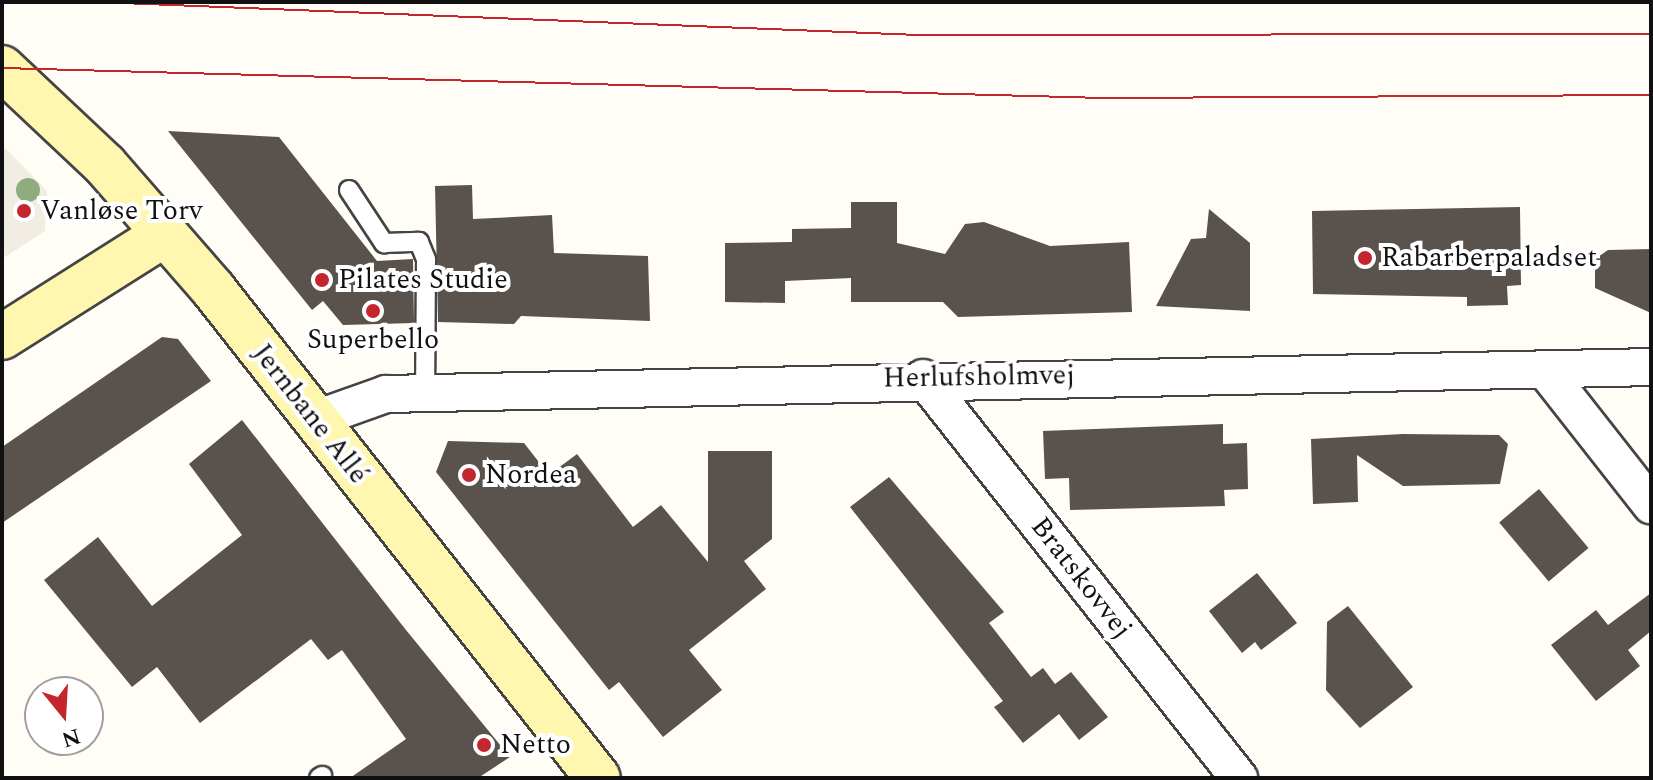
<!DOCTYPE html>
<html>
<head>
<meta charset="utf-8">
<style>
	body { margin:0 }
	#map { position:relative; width:1653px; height:780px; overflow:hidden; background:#fffdf5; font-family:Spectral,serif }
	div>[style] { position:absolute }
	.plaza>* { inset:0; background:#f1ede2 }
	.building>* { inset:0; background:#5a524d; transform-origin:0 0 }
	.roads { filter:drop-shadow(2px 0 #444) drop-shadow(-2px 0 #444) drop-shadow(0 2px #444) drop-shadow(0 -2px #444) }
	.lane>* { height:18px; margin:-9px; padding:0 9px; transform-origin:9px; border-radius:9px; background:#fff }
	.street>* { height:36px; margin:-18px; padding:0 18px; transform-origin:18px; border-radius:18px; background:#fff }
	.secondary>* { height:44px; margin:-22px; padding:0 22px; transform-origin:22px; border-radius:22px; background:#fff6b0 }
	.tram>* { height:2px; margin:-1px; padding:0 1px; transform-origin:1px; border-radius:1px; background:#c4262e }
	.trees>* { width:24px; height:24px; margin:-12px; border-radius:50%; background:#8dad7f }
	.dots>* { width:22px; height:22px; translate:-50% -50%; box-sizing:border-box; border:4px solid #fff; border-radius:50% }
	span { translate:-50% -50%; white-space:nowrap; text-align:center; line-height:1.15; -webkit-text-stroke:8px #fff; paint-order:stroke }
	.poi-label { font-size:28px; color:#111 }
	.left { translate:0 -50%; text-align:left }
	.street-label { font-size:28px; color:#111 }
	.frame { position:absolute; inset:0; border:4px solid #111; pointer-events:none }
	.north { position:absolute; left:24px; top:676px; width:80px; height:80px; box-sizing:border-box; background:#fff; border:2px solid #a0a0a0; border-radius:50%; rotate:162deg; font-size:22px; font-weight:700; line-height:32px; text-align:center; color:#111 }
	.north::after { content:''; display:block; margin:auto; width:28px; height:36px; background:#c4262e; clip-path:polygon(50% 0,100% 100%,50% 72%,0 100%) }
</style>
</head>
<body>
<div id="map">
	<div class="plaza">
		<div style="clip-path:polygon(2px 145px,47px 191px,45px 231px,2px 259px)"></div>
	</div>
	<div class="building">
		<div style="clip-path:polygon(168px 131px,279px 137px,377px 261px,413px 259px,414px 323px,343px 325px,323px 301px,312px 310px)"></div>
		<div style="clip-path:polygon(472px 185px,473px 219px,552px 215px,554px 253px,648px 256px,650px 321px,521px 316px,514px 324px,438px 322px,435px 186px)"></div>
		<div style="clip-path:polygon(851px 202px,897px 202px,897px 243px,945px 254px,965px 224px,984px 222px,1050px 246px,1129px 242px,1132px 312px,958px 317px,943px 302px,851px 302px,851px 278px,785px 281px,785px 303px,725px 302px,725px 243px,792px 242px,792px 229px,851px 228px)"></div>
		<div style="clip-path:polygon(1520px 207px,1521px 285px,1507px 286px,1508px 305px,1467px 306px,1467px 297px,1313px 294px,1312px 211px)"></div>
		<div style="clip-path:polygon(1209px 209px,1250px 243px,1250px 311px,1156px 306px,1191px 239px,1206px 238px)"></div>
		<div style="clip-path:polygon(1651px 249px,1651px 313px,1595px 288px,1595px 259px,1608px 250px)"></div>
		<div style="clip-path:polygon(162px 337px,178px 339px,211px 381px,2px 523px,2px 447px)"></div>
		<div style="clip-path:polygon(242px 420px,406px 630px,510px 757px,478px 778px,350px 778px,406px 739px,342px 650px,328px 660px,311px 639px,200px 723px,157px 667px,132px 687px,44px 580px,98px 537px,152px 606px,242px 535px,189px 464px)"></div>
		<div style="clip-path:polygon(1223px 424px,1223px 444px,1247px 443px,1248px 489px,1224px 490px,1225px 506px,1070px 510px,1069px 478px,1045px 479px,1043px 431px)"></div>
		<div style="clip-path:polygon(1403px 434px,1499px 435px,1508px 444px,1500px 484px,1403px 486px,1357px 455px,1358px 502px,1313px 504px,1311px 439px)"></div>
		<div style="clip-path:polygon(448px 441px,524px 443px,549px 475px,577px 454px,633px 527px,661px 505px,708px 562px,708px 451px,772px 451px,772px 539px,744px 561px,766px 589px,689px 650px,722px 690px,663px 737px,619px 682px,609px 690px,436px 472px)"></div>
		<div style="clip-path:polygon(889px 477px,1004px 612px,989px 623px,1031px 677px,1043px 668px,1055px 684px,1071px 672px,1108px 717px,1079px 740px,1059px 714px,1023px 743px,994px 707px,1003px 701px,850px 507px)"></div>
		<div style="left:1539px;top:489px;width:77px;height:52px;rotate:50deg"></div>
		<div style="clip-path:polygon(1257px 573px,1297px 623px,1261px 650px,1255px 642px,1242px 653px,1209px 611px)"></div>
		<div style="clip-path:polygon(1651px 593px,1651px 631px,1628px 650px,1640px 666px,1596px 701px,1551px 645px,1596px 610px,1608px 625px)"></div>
		<div style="clip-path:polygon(1348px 606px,1413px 687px,1360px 728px,1326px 690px,1327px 622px)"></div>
	</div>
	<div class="roads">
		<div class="lane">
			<div style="left:349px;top:190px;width:64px;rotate:56.6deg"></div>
			<div style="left:384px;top:243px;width:35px;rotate:-2deg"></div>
			<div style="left:419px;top:242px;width:18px;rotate:68deg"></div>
			<div style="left:426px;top:259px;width:133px;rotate:90.4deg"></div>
			<div style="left:319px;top:778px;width:4px;rotate:-34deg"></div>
		</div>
		<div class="street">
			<div style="left:1545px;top:370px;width:172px;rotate:51.9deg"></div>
			<div style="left:923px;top:378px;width:510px;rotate:51.69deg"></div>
			<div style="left:313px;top:420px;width:77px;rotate:-19.6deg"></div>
			<div style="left:386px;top:394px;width:1265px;rotate:-1.22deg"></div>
		</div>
		<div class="secondary">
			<div style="left:2px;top:68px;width:141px;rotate:43.3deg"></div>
			<div style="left:105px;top:165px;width:164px;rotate:48.9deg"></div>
			<div style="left:213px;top:289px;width:622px;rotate:51.79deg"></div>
			<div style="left:2px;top:337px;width:193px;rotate:-32.3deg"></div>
		</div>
	</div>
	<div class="tram">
		<div style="left:97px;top:2px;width:821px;rotate:2.3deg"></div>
		<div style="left:917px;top:35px;width:734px;rotate:-0.08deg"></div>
		<div style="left:2px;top:68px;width:1100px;rotate:1.56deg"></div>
		<div style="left:1102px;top:98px;width:549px;rotate:-0.31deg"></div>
	</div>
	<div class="trees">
		<div style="left:28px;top:190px"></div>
	</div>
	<div class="dots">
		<div style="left:24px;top:211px;background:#c4262e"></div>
		<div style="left:1365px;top:258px;background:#c4262e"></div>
		<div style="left:322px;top:280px;background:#c4262e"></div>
		<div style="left:373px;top:311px;background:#c4262e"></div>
		<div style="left:469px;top:475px;background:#c4262e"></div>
		<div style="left:484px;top:745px;background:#c4262e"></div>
	</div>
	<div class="poi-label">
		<span class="left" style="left:40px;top:211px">Vanløse Torv</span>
		<span class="left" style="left:1381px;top:258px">Rabarberpaladset</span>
		<span class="left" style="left:338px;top:280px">Pilates Studie</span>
		<span style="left:373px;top:340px">Superbello</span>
		<span class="left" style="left:485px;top:475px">Nordea</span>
		<span class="left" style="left:500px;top:745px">Netto</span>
	</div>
	<div class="street-label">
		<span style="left:979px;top:377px;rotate:-1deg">Herlufsholmvej</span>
		<span style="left:310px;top:414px;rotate:52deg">Jernbane Allé</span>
		<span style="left:1081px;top:578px;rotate:52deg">Bratskovvej</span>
	</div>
	<div class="frame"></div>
	<div class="north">N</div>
</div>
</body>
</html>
